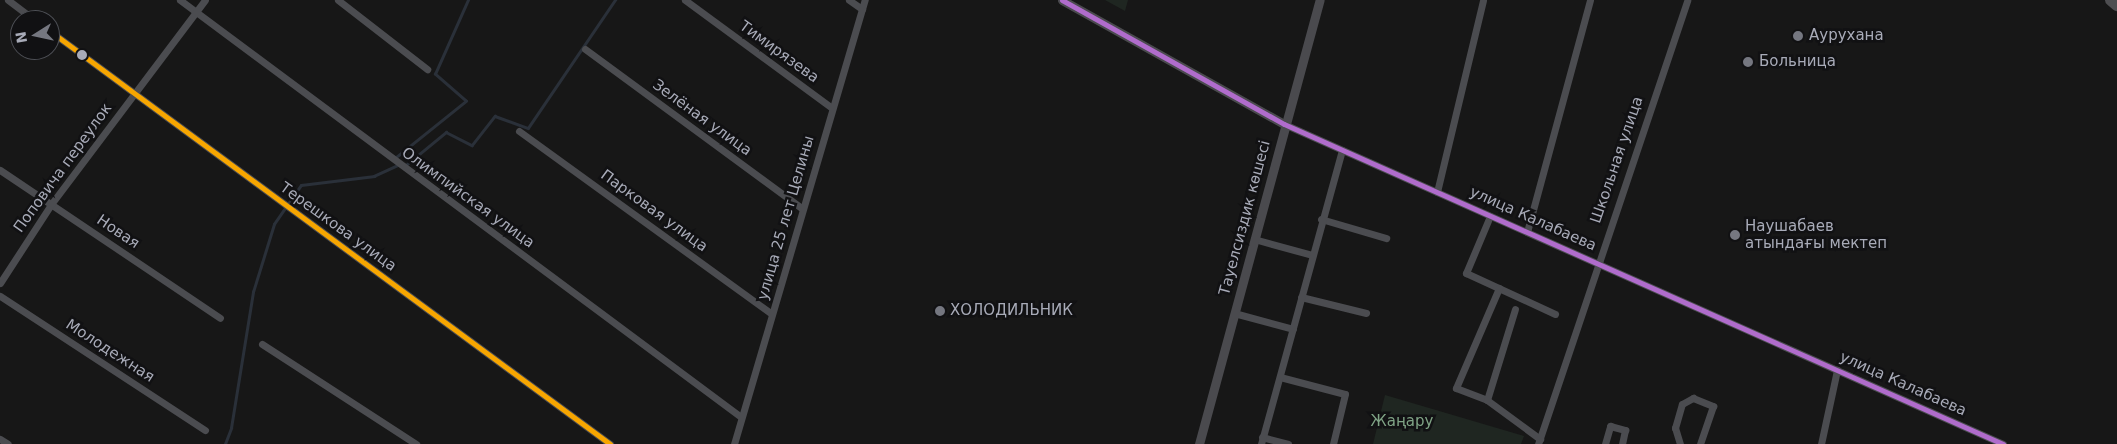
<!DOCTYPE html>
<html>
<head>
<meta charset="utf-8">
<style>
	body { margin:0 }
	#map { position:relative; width:2117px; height:444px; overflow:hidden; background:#171717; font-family:"DejaVu Sans",sans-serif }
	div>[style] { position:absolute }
	.green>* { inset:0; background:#1f2621 }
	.stream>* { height:2.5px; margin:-1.25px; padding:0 1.25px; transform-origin:1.25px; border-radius:1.25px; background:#2a3039 }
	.street>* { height:7px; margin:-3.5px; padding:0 3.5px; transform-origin:3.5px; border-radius:3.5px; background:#4b4c50 }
	.secondary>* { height:9px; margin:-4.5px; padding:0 4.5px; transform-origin:4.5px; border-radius:4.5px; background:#4a4a4e }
	.highway>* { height:12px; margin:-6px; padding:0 6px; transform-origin:6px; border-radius:6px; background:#4e4e51 }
	.bus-1>* { height:5px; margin:-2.5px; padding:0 2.5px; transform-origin:2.5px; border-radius:2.5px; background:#b06ccc }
	.bus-2>* { height:5px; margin:-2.5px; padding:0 2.5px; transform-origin:2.5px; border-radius:2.5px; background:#f7a600 }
	.dots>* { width:14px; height:14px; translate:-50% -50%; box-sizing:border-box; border:2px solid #111113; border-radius:50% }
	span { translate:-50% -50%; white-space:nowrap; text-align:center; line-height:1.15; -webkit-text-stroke:5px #111113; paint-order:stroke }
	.poi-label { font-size:15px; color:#a8abb8 }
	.left { translate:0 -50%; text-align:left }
	.street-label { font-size:15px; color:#a8abb8 }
	.park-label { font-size:15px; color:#7fa385 }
	.north { position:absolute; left:10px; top:10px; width:50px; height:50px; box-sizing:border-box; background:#111113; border:1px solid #4d4f55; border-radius:50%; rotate:260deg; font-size:14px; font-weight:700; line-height:20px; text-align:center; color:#a8abb8 }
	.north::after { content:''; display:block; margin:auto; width:18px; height:22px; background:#757780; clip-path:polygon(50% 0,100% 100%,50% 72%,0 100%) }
</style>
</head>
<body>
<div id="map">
	<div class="green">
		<div style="clip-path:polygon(1105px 0,1128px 0,1125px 11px)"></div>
		<div style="clip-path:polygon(1385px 395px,1524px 436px,1521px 444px,1373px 444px)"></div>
	</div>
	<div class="stream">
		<div style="left:395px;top:158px;width:91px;rotate:-38.8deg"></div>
		<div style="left:466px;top:101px;width:41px;rotate:-138.9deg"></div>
		<div style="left:435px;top:74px;width:81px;rotate:-66deg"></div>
		<div style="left:406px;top:165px;width:52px;rotate:-39.5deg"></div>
		<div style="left:446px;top:132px;width:29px;rotate:27deg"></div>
		<div style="left:472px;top:145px;width:37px;rotate:-52deg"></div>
		<div style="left:495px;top:116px;width:35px;rotate:20deg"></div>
		<div style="left:528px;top:128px;width:155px;rotate:-55.8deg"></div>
		<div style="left:225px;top:444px;width:17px;rotate:-69deg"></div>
		<div style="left:231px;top:428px;width:138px;rotate:-80.8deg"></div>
		<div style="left:253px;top:292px;width:71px;rotate:-72.8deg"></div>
		<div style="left:274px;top:224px;width:47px;rotate:-55.3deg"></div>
		<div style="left:301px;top:185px;width:74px;rotate:-7deg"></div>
		<div style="left:374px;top:176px;width:26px;rotate:-25deg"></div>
	</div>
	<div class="street">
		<div style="left:8px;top:0;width:34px;rotate:37deg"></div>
		<div style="left:180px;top:0;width:699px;rotate:36.62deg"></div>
		<div style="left:338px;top:0;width:113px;rotate:37.8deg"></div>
		<div style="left:685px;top:0;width:182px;rotate:36.3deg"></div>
		<div style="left:849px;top:0;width:16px;rotate:35deg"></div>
		<div style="left:50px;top:31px;width:696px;rotate:36.41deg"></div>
		<div style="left:585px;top:49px;width:270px;rotate:36.3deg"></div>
		<div style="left:1284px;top:124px;width:787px;rotate:23.99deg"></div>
		<div style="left:519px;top:131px;width:312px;rotate:35.9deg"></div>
		<div style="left:0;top:170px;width:265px;rotate:33.9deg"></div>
		<div style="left:1437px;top:192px;width:197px;rotate:-76.5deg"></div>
		<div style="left:1490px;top:216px;width:62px;rotate:112.8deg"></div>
		<div style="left:1466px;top:273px;width:98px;rotate:24.7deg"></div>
		<div style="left:1321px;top:219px;width:68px;rotate:16.3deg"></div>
		<div style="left:1527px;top:232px;width:240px;rotate:-74.8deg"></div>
		<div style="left:1254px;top:239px;width:60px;rotate:15.4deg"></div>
		<div style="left:0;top:283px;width:95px;rotate:-57deg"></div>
		<div style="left:52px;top:203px;width:254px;rotate:-53deg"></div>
		<div style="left:1499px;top:288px;width:109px;rotate:113.3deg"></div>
		<div style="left:1456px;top:388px;width:33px;rotate:21deg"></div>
		<div style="left:1487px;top:400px;width:66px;rotate:36.3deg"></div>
		<div style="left:0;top:296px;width:245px;rotate:33.2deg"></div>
		<div style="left:1301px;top:297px;width:67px;rotate:13.8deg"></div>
		<div style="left:1234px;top:313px;width:61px;rotate:15.2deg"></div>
		<div style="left:262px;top:344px;width:184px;rotate:33deg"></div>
		<div style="left:1280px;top:377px;width:67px;rotate:14.7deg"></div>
		<div style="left:1345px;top:394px;width:51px;rotate:103.5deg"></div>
		<div style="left:1487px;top:400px;width:95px;rotate:-72.9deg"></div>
		<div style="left:1262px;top:437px;width:27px;rotate:15deg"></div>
		<div style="left:0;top:439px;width:9px;rotate:32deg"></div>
		<div style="left:734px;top:444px;width:463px;rotate:-73.6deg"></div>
		<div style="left:1261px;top:444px;width:305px;rotate:-74.6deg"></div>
		<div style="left:1538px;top:444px;width:468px;rotate:-71.4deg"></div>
		<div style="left:1605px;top:444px;width:19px;rotate:-74deg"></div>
		<div style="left:1610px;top:426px;width:16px;rotate:15deg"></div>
		<div style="left:1625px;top:430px;width:14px;rotate:102deg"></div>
		<div style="left:1680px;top:444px;width:17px;rotate:-107deg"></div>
		<div style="left:1675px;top:428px;width:25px;rotate:-74deg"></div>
		<div style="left:1682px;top:404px;width:13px;rotate:-29deg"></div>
		<div style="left:1693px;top:398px;width:22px;rotate:22deg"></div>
		<div style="left:1713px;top:406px;width:40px;rotate:108.9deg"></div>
		<div style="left:1821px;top:444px;width:76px;rotate:-77.8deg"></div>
	</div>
	<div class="secondary">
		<div style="left:1062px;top:0;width:254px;rotate:29.2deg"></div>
		<div style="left:1199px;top:444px;width:460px;rotate:-74.8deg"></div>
	</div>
	<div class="highway">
		<div style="left:2111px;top:0;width:8px;rotate:40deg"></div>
	</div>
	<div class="bus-1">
		<div style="left:1062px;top:0;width:254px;rotate:29.2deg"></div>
		<div style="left:1284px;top:124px;width:787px;rotate:23.99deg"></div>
	</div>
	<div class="bus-2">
		<div style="left:50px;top:31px;width:696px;rotate:36.41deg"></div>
	</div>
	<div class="dots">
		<div style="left:1798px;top:36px;background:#757780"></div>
		<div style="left:82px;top:55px;background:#a8abb8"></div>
		<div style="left:1748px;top:62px;background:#757780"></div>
		<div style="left:1735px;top:235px;background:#757780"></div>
		<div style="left:940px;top:311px;background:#757780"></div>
	</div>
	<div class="poi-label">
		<span class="left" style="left:1809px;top:36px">Аурухана</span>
		<span class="left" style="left:1759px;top:62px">Больница</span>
		<span class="left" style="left:1745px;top:235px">Наушабаев<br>атындағы мектеп</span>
		<span class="left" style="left:950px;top:311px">ХОЛОДИЛЬНИК</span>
	</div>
	<div class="street-label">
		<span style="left:779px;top:52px;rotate:36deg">Тимирязева</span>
		<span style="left:702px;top:118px;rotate:36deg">Зелёная улица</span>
		<span style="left:1617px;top:160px;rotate:-71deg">Школьная улица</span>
		<span style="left:63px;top:168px;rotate:-54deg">Поповича переулок</span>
		<span style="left:468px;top:198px;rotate:36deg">Олимпийская улица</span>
		<span style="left:654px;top:211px;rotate:36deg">Парковая улица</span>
		<span style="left:786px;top:218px;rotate:-74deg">улица 25 лет Целины</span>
		<span style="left:1245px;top:218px;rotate:-75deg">Тауелсиздик көшесі</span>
		<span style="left:1533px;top:219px;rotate:24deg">улица Калабаева</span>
		<span style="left:338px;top:227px;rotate:36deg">Терешкова улица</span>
		<span style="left:118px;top:232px;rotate:34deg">Новая</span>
		<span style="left:110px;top:351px;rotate:33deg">Молодежная</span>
		<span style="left:1903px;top:384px;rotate:24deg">улица Калабаева</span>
	</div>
	<div class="park-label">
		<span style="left:1402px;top:422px">Жаңару</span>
	</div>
	<div class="north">N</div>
</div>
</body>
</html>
